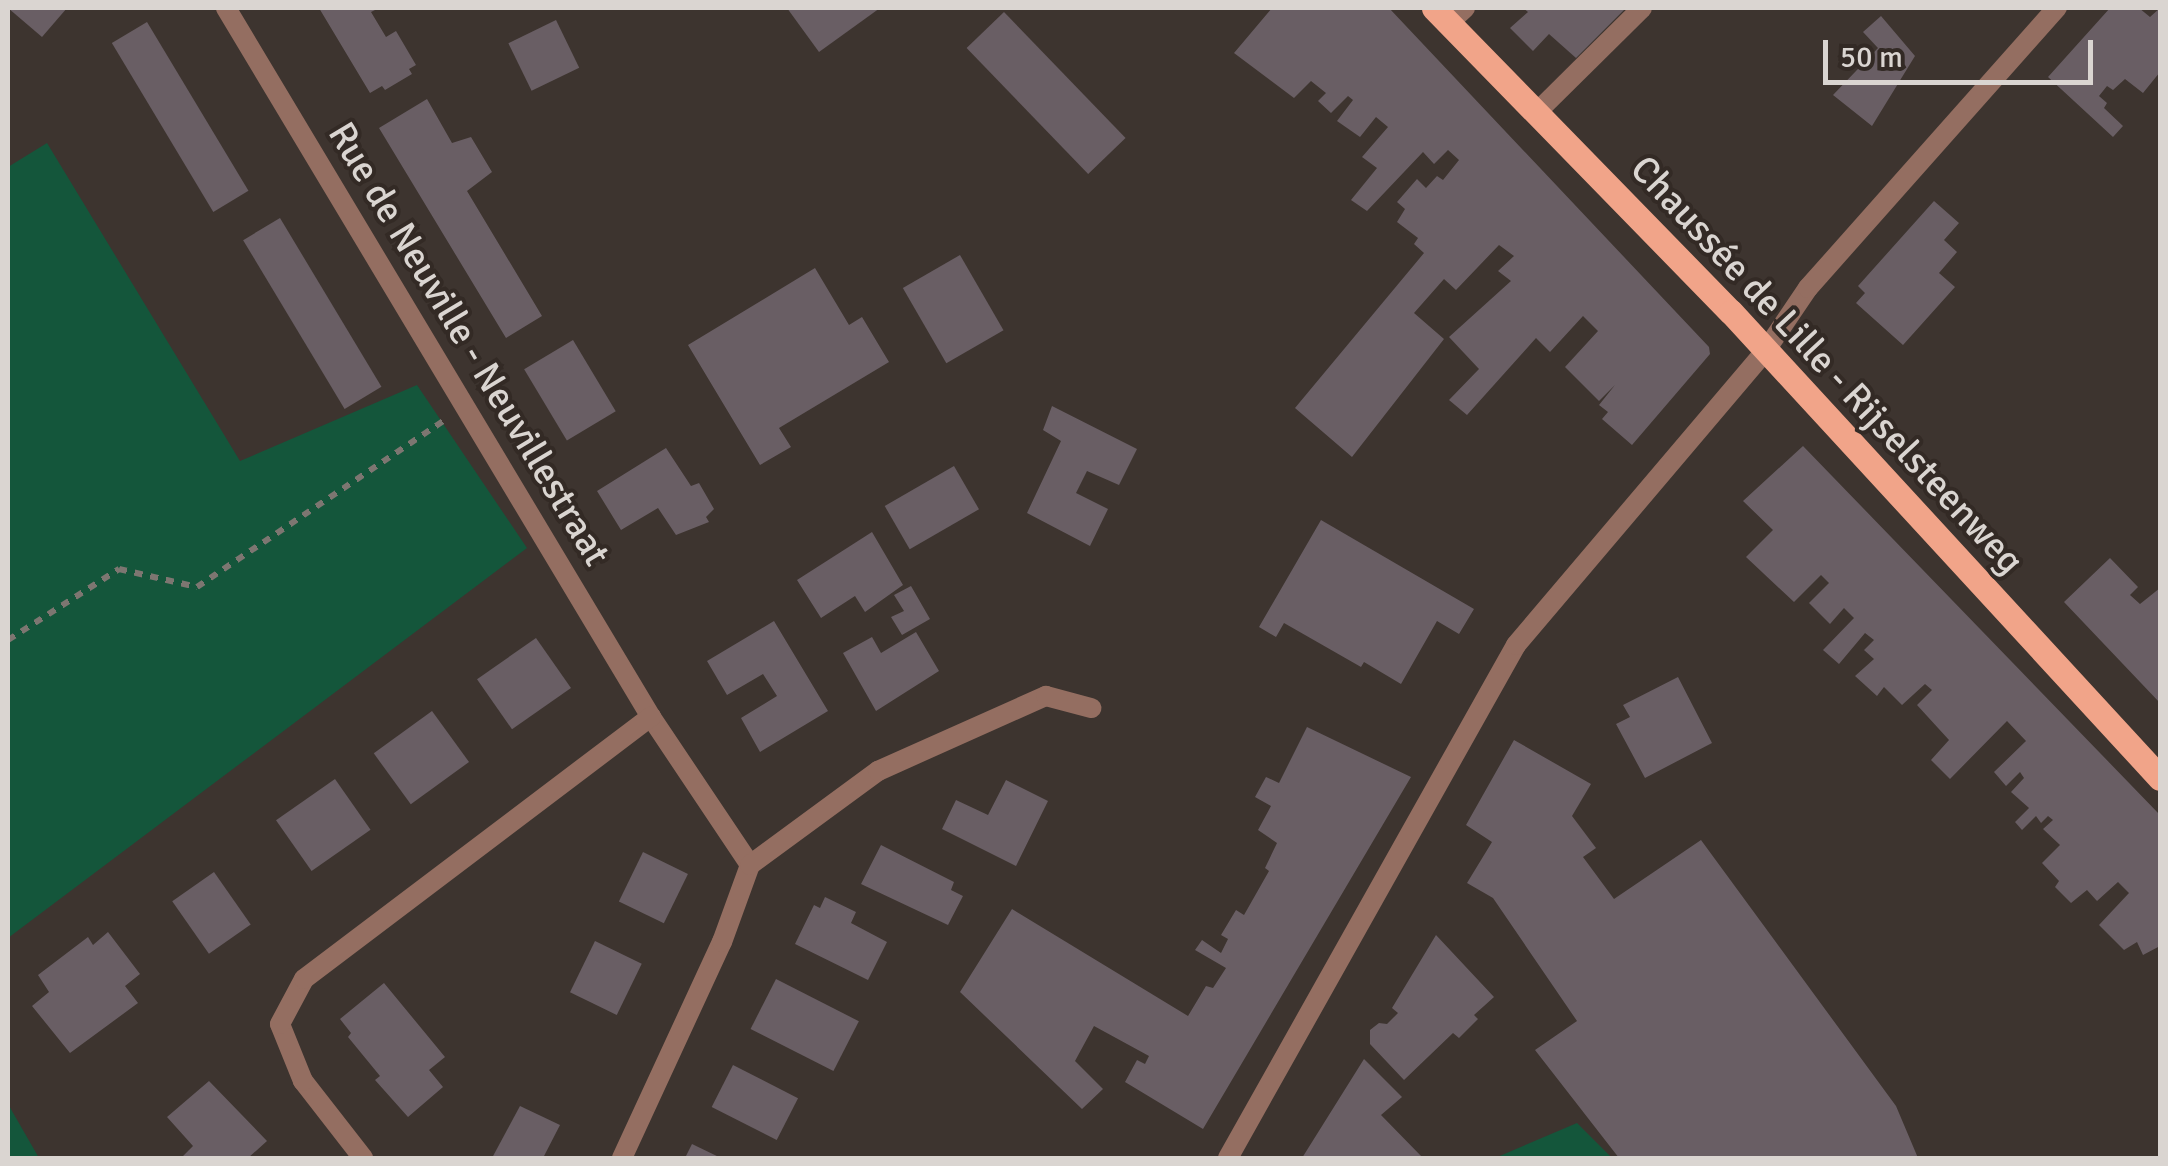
<!DOCTYPE html>
<html>
<head>
<meta charset="utf-8">
<style>
	body { margin:0 }
	#map { position:relative; width:2168px; height:1166px; overflow:hidden; background:#3d342f; font-family:Signika,sans-serif }
	div>[style] { position:absolute }
	.green>* { inset:0; background:#14563b }
	.building>* { inset:0; background:#695e64; transform-origin:0 0 }
	.path>* { height:6px; margin-top:-3px; transform-origin:0; background:repeating-linear-gradient(90deg,#7d7671 0 8px,transparent 0 16px) }
	.minor>* { height:20px; margin:-10px; padding:0 10px; transform-origin:10px; border-radius:10px; background:#946e61 }
	.tertiary>* { height:20px; margin:-10px; padding:0 10px; transform-origin:10px; border-radius:10px; background:#946e61 }
	.primary>* { height:25px; margin:-12.5px; padding:0 12.5px; transform-origin:12.5px; border-radius:12.5px; background:#f1a489 }
	span { translate:-50% -50%; white-space:nowrap; text-align:center; line-height:1.15; -webkit-text-stroke:8px #332a25; paint-order:stroke }
	.street-label { font-size:38px; color:#dad5d1 }
	.frame { position:absolute; inset:0; border:10px solid #dad5d1; pointer-events:none }
	.scale { position:absolute; left:1823px; top:40px; width:270px; height:45px; box-sizing:border-box; border:5px solid #dad5d1; border-top:0; padding-left:12px; font-size:30px; line-height:35px; white-space:nowrap; color:#dad5d1; -webkit-text-stroke:8px #332a25; paint-order:stroke }
</style>
</head>
<body>
<div id="map">
	<div class="green">
		<div style="clip-path:polygon(47px 143px,240px 461px,417px 385px,527px 548px,8px 938px,8px 167px)"></div>
		<div style="clip-path:polygon(8px 1104px,39px 1158px,8px 1158px)"></div>
		<div style="clip-path:polygon(1577px 1123px,1612px 1158px,1495px 1158px)"></div>
	</div>
	<div class="building">
		<div style="clip-path:polygon(8px 8px,67px 8px,42px 37px)"></div>
		<div style="clip-path:polygon(319px 8px,379px 8px,371px 12px,386px 37px,396px 31px,416px 65px,409px 69px,412px 74px,385px 90px,382px 86px,370px 93px)"></div>
		<div style="clip-path:polygon(787px 8px,880px 8px,819px 52px)"></div>
		<div style="clip-path:polygon(1272px 8px,1389px 8px,1709px 347px,1710px 354px,1632px 445px,1602px 419px,1608px 412px,1599px 405px,1615px 385px,1599px 401px,1565px 367px,1598px 331px,1583px 316px,1550px 352px,1536px 338px,1467px 415px,1449px 400px,1479px 369px,1449px 337px,1511px 281px,1498px 271px,1514px 256px,1499px 245px,1456px 290px,1444px 279px,1414px 313px,1444px 339px,1352px 457px,1295px 408px,1424px 253px,1414px 244px,1418px 238px,1397px 222px,1405px 209px,1397px 202px,1417px 179px,1426px 188px,1437px 176px,1443px 180px,1459px 160px,1448px 150px,1434px 164px,1423px 152px,1367px 211px,1351px 200px,1377px 168px,1362px 157px,1388px 127px,1376px 117px,1360px 137px,1337px 121px,1353px 100px,1348px 96px,1331px 113px,1318px 101px,1326px 93px,1311px 81px,1294px 98px,1234px 53px)"></div>
		<div style="clip-path:polygon(1523px 8px,1626px 8px,1576px 58px,1549px 34px,1533px 51px,1510px 28px,1528px 12px)"></div>
		<div style="clip-path:polygon(2110px 8px,2139px 8px,2150px 17px,2160px 8px,2160px 72px,2143px 93px,2125px 79px,2113px 90px,2107px 86px,2099px 96px,2107px 103px,2104px 108px,2123px 126px,2113px 137px,2048px 77px)"></div>
		<div style="left:1004px;top:12px;width:175px;height:52px;rotate:46deg"></div>
		<div style="clip-path:polygon(1881px 16px,1915px 56px,1872px 126px,1833px 95px,1878px 48px,1863px 32px)"></div>
		<div style="left:556px;top:20px;width:53px;height:53px;rotate:64deg"></div>
		<div style="left:147px;top:22px;width:197px;height:41px;rotate:59deg"></div>
		<div style="clip-path:polygon(427px 99px,452px 143px,471px 137px,492px 172px,467px 191px,542px 316px,506px 338px,379px 128px)"></div>
		<div style="clip-path:polygon(1934px 201px,1959px 223px,1944px 240px,1957px 252px,1939px 273px,1955px 287px,1903px 345px,1856px 303px,1865px 293px,1858px 286px)"></div>
		<div style="left:280px;top:218px;width:197px;height:43px;rotate:59deg"></div>
		<div style="left:960px;top:255px;width:87px;height:66px;rotate:60deg"></div>
		<div style="clip-path:polygon(815px 268px,849px 325px,862px 317px,889px 362px,779px 428px,791px 447px,760px 465px,688px 345px)"></div>
		<div style="left:573px;top:340px;width:83px;height:57px;rotate:59deg"></div>
		<div style="clip-path:polygon(1052px 406px,1137px 449px,1119px 485px,1087px 471px,1076px 493px,1108px 509px,1090px 546px,1027px 513px,1061px 441px,1043px 430px)"></div>
		<div style="clip-path:polygon(1803px 446px,2160px 815px,2160px 946px,2143px 955px,2137px 942px,2124px 950px,2099px 925px,2129px 893px,2118px 882px,2097px 901px,2087px 890px,2071px 903px,2055px 887px,2059px 881px,2042px 863px,2060px 845px,2043px 829px,2053px 820px,2048px 816px,2041px 823px,2036px 816px,2022px 830px,2015px 822px,2029px 808px,2011px 792px,2024px 778px,2020px 772px,2006px 786px,1994px 772px,2026px 741px,2007px 721px,1950px 779px,1931px 760px,1949px 740px,1917px 705px,1932px 690px,1925px 684px,1902px 705px,1884px 687px,1877px 696px,1855px 676px,1874px 659px,1864px 650px,1874px 640px,1865px 633px,1839px 664px,1823px 650px,1854px 618px,1844px 608px,1830px 624px,1809px 603px,1829px 583px,1821px 575px,1794px 602px,1746px 557px,1773px 530px,1743px 501px)"></div>
		<div style="clip-path:polygon(666px 448px,691px 486px,699px 483px,714px 509px,706px 517px,709px 522px,676px 535px,658px 508px,621px 530px,597px 491px)"></div>
		<div style="left:954px;top:466px;width:50px;height:80px;rotate:60deg"></div>
		<div style="clip-path:polygon(1321px 520px,1474px 609px,1459px 634px,1437px 621px,1401px 684px,1364px 662px,1361px 667px,1284px 623px,1276px 637px,1259px 627px)"></div>
		<div style="clip-path:polygon(872px 532px,903px 585px,865px 612px,855px 596px,821px 618px,797px 580px)"></div>
		<div style="clip-path:polygon(2110px 558px,2138px 587px,2130px 595px,2140px 604px,2160px 588px,2160px 703px,2064px 602px)"></div>
		<div style="clip-path:polygon(911px 586px,930px 619px,902px 635px,891px 617px,904px 611px,894px 595px)"></div>
		<div style="clip-path:polygon(774px 621px,828px 711px,760px 752px,741px 718px,777px 696px,763px 674px,727px 695px,707px 661px)"></div>
		<div style="clip-path:polygon(916px 632px,939px 671px,876px 711px,843px 653px,872px 637px,881px 653px)"></div>
		<div style="left:536px;top:638px;width:61px;height:72px;rotate:55deg"></div>
		<div style="clip-path:polygon(1678px 677px,1712px 743px,1645px 778px,1616px 724px,1630px 717px,1623px 705px)"></div>
		<div style="left:432px;top:711px;width:63px;height:72px;rotate:54deg"></div>
		<div style="clip-path:polygon(1307px 727px,1411px 777px,1203px 1129px,1125px 1082px,1137px 1060px,1145px 1064px,1149px 1056px,1094px 1026px,1075px 1061px,1103px 1089px,1082px 1109px,960px 992px,1012px 909px,1188px 1016px,1206px 986px,1213px 988px,1226px 968px,1195px 950px,1202px 940px,1221px 953px,1228px 939px,1221px 935px,1236px 910px,1244px 915px,1269px 871px,1265px 868px,1277px 843px,1258px 830px,1271px 806px,1255px 797px,1266px 777px,1279px 783px)"></div>
		<div style="clip-path:polygon(1514px 740px,1591px 784px,1572px 816px,1596px 848px,1583px 857px,1614px 899px,1701px 840px,1896px 1106px,1918px 1158px,1619px 1158px,1535px 1050px,1577px 1021px,1493px 898px,1467px 883px,1492px 842px,1466px 825px)"></div>
		<div style="left:335px;top:779px;width:62px;height:72px;rotate:55deg"></div>
		<div style="clip-path:polygon(1006px 780px,1048px 801px,1016px 866px,942px 829px,956px 800px,988px 815px)"></div>
		<div style="clip-path:polygon(881px 845px,954px 882px,951px 890px,963px 896px,948px 925px,861px 884px)"></div>
		<div style="left:643px;top:852px;width:50px;height:55px;rotate:26deg"></div>
		<div style="left:214px;top:872px;width:64px;height:51px;rotate:55deg"></div>
		<div style="clip-path:polygon(825px 897px,856px 912px,851px 923px,887px 942px,868px 980px,795px 944px,814px 905px,820px 908px)"></div>
		<div style="clip-path:polygon(108px 932px,140px 974px,125px 986px,138px 1003px,70px 1053px,32px 1006px,49px 992px,38px 975px,88px 937px,93px 945px)"></div>
		<div style="clip-path:polygon(1436px 935px,1494px 997px,1474px 1015px,1478px 1019px,1459px 1038px,1453px 1033px,1404px 1080px,1370px 1044px,1370px 1030px,1379px 1023px,1387px 1024px,1398px 1013px,1392px 1008px)"></div>
		<div style="left:595px;top:941px;width:52px;height:57px;rotate:26deg"></div>
		<div style="left:776px;top:979px;width:93px;height:56px;rotate:27deg"></div>
		<div style="clip-path:polygon(384px 983px,445px 1057px,429px 1070px,443px 1087px,408px 1117px,375px 1080px,380px 1076px,348px 1037px,351px 1033px,340px 1019px)"></div>
		<div style="clip-path:polygon(1364px 1059px,1402px 1097px,1381px 1115px,1423px 1158px,1302px 1158px)"></div>
		<div style="left:733px;top:1065px;width:73px;height:47px;rotate:27deg"></div>
		<div style="clip-path:polygon(209px 1081px,267px 1141px,248px 1158px,181px 1158px,193px 1146px,167px 1117px)"></div>
		<div style="clip-path:polygon(520px 1106px,560px 1125px,543px 1158px,492px 1158px)"></div>
		<div style="clip-path:polygon(692px 1144px,721px 1158px,685px 1158px)"></div>
	</div>
	<div class="path">
		<div style="left:8px;top:640px;width:132px;rotate:-32.6deg"></div>
		<div style="left:119px;top:569px;width:80px;rotate:13deg"></div>
		<div style="left:197px;top:587px;width:297px;rotate:-34deg"></div>
	</div>
	<div class="minor">
		<div style="left:226px;top:8px;width:827px;rotate:59.06deg"></div>
		<div style="left:651px;top:717px;width:178px;rotate:56.2deg"></div>
		<div style="left:1449px;top:23px;width:22px;rotate:-43deg"></div>
		<div style="left:1536px;top:113px;width:149px;rotate:-44.7deg"></div>
		<div style="left:1766px;top:350px;width:75px;rotate:-55.9deg"></div>
		<div style="left:1808px;top:288px;width:375px;rotate:-48.4deg"></div>
		<div style="left:363px;top:1158px;width:98px;rotate:-127.9deg"></div>
		<div style="left:303px;top:1081px;width:61px;rotate:-112deg"></div>
		<div style="left:280px;top:1024px;width:51px;rotate:-61.9deg"></div>
		<div style="left:304px;top:979px;width:435px;rotate:-37.1deg"></div>
		<div style="left:622px;top:1158px;width:238px;rotate:-65.2deg"></div>
		<div style="left:722px;top:942px;width:82px;rotate:-70deg"></div>
		<div style="left:750px;top:865px;width:159px;rotate:-36.3deg"></div>
		<div style="left:878px;top:771px;width:184px;rotate:-24.1deg"></div>
		<div style="left:1046px;top:696px;width:47px;rotate:14.9deg"></div>
	</div>
	<div class="tertiary">
		<div style="left:1228px;top:1158px;width:588px;rotate:-60.69deg"></div>
		<div style="left:1516px;top:645px;width:387px;rotate:-49.7deg"></div>
	</div>
	<div class="primary">
		<div style="left:1434px;top:8px;width:425px;rotate:45.7deg"></div>
		<div style="left:1731px;top:312px;width:633px;rotate:47.37deg"></div>
	</div>
	<div class="street-label">
		<span style="left:469px;top:344px;rotate:59deg">Rue de Neuville - Neuvillestraat</span>
		<span style="left:1827px;top:365px;rotate:47deg">Chaussée de Lille - Rijselsteenweg</span>
	</div>
	<div class="frame"></div>
	<div class="scale">50 m</div>
</div>
</body>
</html>
